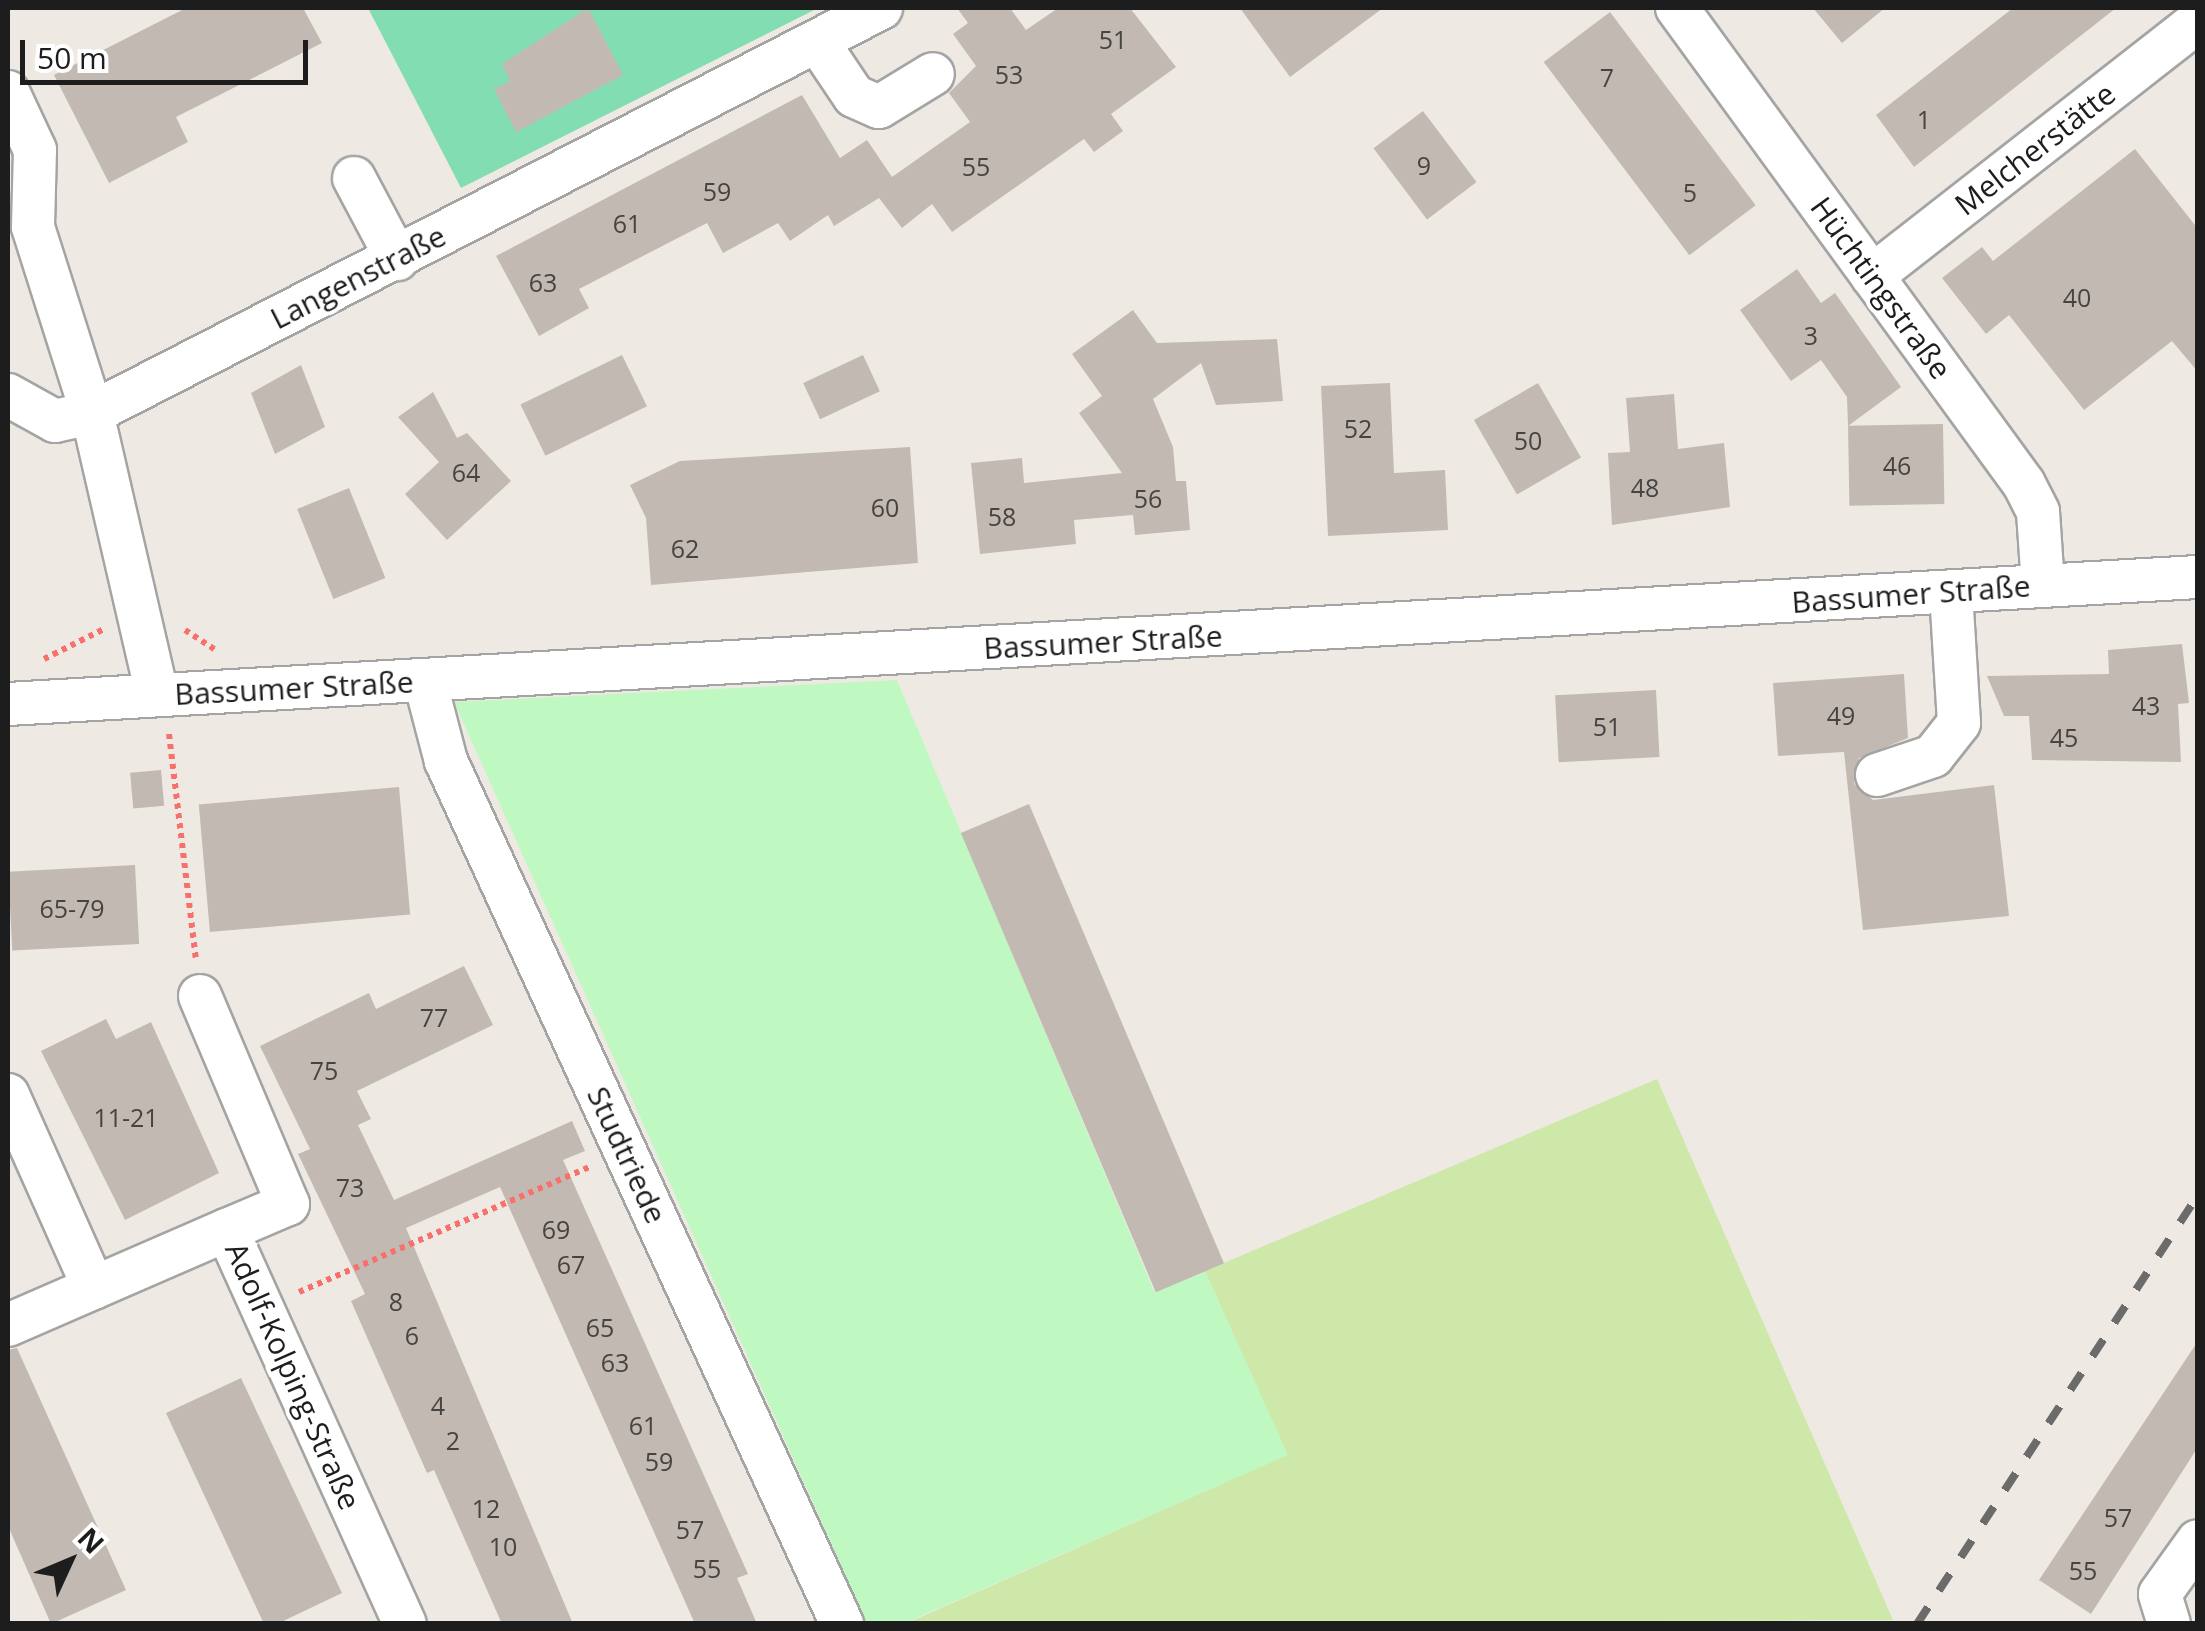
<!DOCTYPE html>
<html>
<head>
<meta charset="utf-8">
<style>
	body { margin:0 }
	#map { position:relative; width:2205px; height:1631px; overflow:hidden; background:#eeeae3; font-family:"Open Sans",sans-serif }
	div>[style] { position:absolute }
	.grass>* { inset:0; background:#cde8a9 }
	.park>* { inset:0; background:#c0f8c1 }
	.pitch>* { inset:0; background:#82ddb3 }
	.building>* { inset:0; background:#c3b9b3; transform-origin:0 0 }
	.path>* { height:6px; margin-top:-3px; transform-origin:0; background:repeating-linear-gradient(90deg,#f8706b 0 5px,transparent 0 10px) }
	.roads { filter:drop-shadow(2px 0 #a4a4a4) drop-shadow(-2px 0 #a4a4a4) drop-shadow(0 2px #a4a4a4) drop-shadow(0 -2px #a4a4a4) }
	.minor>* { height:42px; margin:-21px; padding:0 21px; transform-origin:21px; border-radius:21px; background:#fff }
	.rail>* { height:8px; margin-top:-4px; transform-origin:0; background:repeating-linear-gradient(90deg,#6b6b6b 0 20px,transparent 0 40px) }
	span { translate:-50% -50%; white-space:nowrap; text-align:center; line-height:1.15; -webkit-text-stroke:8px #fff; paint-order:stroke }
	.number-label { font-size:25px; color:#464442 }
	.number-label span { -webkit-text-stroke-width:0 }
	.street-label { font-size:30px; color:#1d1d1d }
	.frame { position:absolute; inset:0; border:10px solid #1d1d1d; pointer-events:none }
	.north { position:absolute; left:20px; top:1511px; width:100px; height:100px; -webkit-text-stroke:8px #fff; paint-order:stroke; rotate:46deg; font-size:28px; font-weight:700; line-height:40px; text-align:center; color:#1d1d1d }
	.north::after { content:''; display:block; margin:auto; width:35px; height:45px; background:#1d1d1d; clip-path:polygon(50% 0,100% 100%,50% 72%,0 100%) }
	.scale { position:absolute; left:20px; top:40px; width:288px; height:45px; box-sizing:border-box; border:5px solid #1d1d1d; border-top:0; padding-left:12px; font-size:30px; line-height:35px; white-space:nowrap; color:#1d1d1d; -webkit-text-stroke:8px #fff; paint-order:stroke }
</style>
</head>
<body>
<div id="map">
	<div class="grass">
		<div style="clip-path:polygon(1657px 1079px,1893px 1620px,905px 1624px,1287px 1455px,1205px 1271px)"></div>
	</div>
	<div class="park">
		<div style="clip-path:polygon(897px 680px,1154px 1291px,1205px 1271px,1288px 1455px,905px 1623px,867px 1623px,454px 702px)"></div>
	</div>
	<div class="pitch">
		<div style="clip-path:polygon(368px 8px,818px 8px,461px 188px)"></div>
	</div>
	<div class="building">
		<div style="clip-path:polygon(186px 8px,303px 8px,322px 43px,176px 117px,188px 142px,109px 183px,54px 75px)"></div>
		<div style="clip-path:polygon(588px 8px,623px 75px,516px 132px,494px 89px,510px 81px,502px 64px)"></div>
		<div style="clip-path:polygon(957px 8px,1010px 8px,1026px 30px,1058px 8px,1130px 8px,1176px 67px,1111px 114px,1123px 131px,1094px 152px,1084px 139px,952px 232px,932px 204px,902px 228px,879px 198px,834px 226px,828px 215px,790px 241px,778px 223px,723px 253px,707px 223px,579px 289px,589px 308px,539px 336px,496px 256px,802px 95px,840px 158px,867px 140px,892px 177px,970px 122px,949px 93px,976px 66px,953px 34px,968px 23px)"></div>
		<div style="clip-path:polygon(1240px 8px,1383px 8px,1290px 77px)"></div>
		<div style="clip-path:polygon(1813px 8px,1885px 8px,1842px 43px)"></div>
		<div style="clip-path:polygon(2013px 8px,2116px 8px,1914px 167px,1876px 115px)"></div>
		<div style="left:1610px;top:12px;width:242px;height:83px;rotate:53deg"></div>
		<div style="left:1423px;top:111px;width:89px;height:62px;rotate:53deg"></div>
		<div style="clip-path:polygon(2135px 149px,2198px 229px,2198px 372px,2172px 341px,2084px 410px,2009px 315px,1986px 334px,1942px 278px,1982px 247px,1993px 261px)"></div>
		<div style="clip-path:polygon(1797px 269px,1821px 303px,1835px 293px,1901px 387px,1848px 426px,1847px 397px,1821px 360px,1791px 381px,1740px 310px)"></div>
		<div style="clip-path:polygon(1133px 310px,1157px 343px,1277px 339px,1283px 401px,1216px 405px,1201px 363px,1153px 399px,1173px 447px,1176px 481px,1186px 481px,1190px 530px,1135px 535px,1133px 515px,1074px 520px,1076px 544px,980px 554px,971px 463px,1022px 458px,1024px 483px,1122px 473px,1079px 413px,1102px 396px,1072px 354px)"></div>
		<div style="left:622px;top:355px;width:57px;height:113px;rotate:64deg"></div>
		<div style="left:863px;top:355px;width:40px;height:66px;rotate:65deg"></div>
		<div style="clip-path:polygon(301px 365px,325px 427px,275px 454px,251px 393px)"></div>
		<div style="clip-path:polygon(1390px 383px,1394px 473px,1445px 470px,1448px 530px,1328px 536px,1321px 386px)"></div>
		<div style="left:1538px;top:383px;width:86px;height:74px;rotate:60deg"></div>
		<div style="clip-path:polygon(433px 392px,457px 438px,467px 433px,511px 481px,447px 540px,405px 494px,439px 462px,398px 417px)"></div>
		<div style="clip-path:polygon(1674px 394px,1678px 449px,1724px 443px,1730px 507px,1612px 525px,1608px 453px,1630px 452px,1626px 398px)"></div>
		<div style="left:1943px;top:424px;width:80px;height:95px;rotate:89deg"></div>
		<div style="clip-path:polygon(910px 447px,918px 563px,651px 585px,646px 518px,630px 485px,680px 461px)"></div>
		<div style="left:349px;top:488px;width:97px;height:56px;rotate:68deg"></div>
		<div style="clip-path:polygon(2182px 644px,2189px 703px,2178px 704px,2181px 762px,2032px 760px,2029px 716px,2004px 716px,1987px 676px,2109px 674px,2108px 650px)"></div>
		<div style="clip-path:polygon(1904px 674px,1908px 738px,1859px 758px,1854px 784px,1873px 800px,1994px 785px,2009px 916px,1863px 930px,1844px 752px,1778px 756px,1773px 683px)"></div>
		<div style="left:1656px;top:690px;width:67px;height:101px;rotate:87deg"></div>
		<div style="left:161px;top:770px;width:36px;height:31px;rotate:85deg"></div>
		<div style="left:399px;top:787px;width:128px;height:201px;rotate:85deg"></div>
		<div style="left:1029px;top:804px;width:499px;height:74px;rotate:67deg"></div>
		<div style="left:135px;top:865px;width:79px;height:127px;rotate:87deg"></div>
		<div style="clip-path:polygon(464px 966px,493px 1025px,357px 1091px,371px 1119px,358px 1125px,394px 1200px,572px 1121px,585px 1151px,563px 1160px,748px 1574px,737px 1578px,757px 1624px,695px 1624px,500px 1187px,406px 1228px,573px 1624px,502px 1624px,434px 1470px,427px 1473px,411px 1437px,351px 1301px,365px 1294px,298px 1154px,310px 1149px,260px 1046px,369px 993px,376px 1009px)"></div>
		<div style="clip-path:polygon(106px 1019px,116px 1039px,151px 1022px,219px 1173px,125px 1220px,41px 1051px)"></div>
		<div style="clip-path:polygon(2198px 1341px,2198px 1447px,2091px 1614px,2039px 1580px)"></div>
		<div style="clip-path:polygon(17px 1348px,126px 1590px,51px 1624px,8px 1526px,8px 1350px)"></div>
		<div style="clip-path:polygon(241px 1378px,342px 1593px,277px 1624px,264px 1624px,166px 1413px)"></div>
	</div>
	<div class="path">
		<div style="left:185px;top:630px;width:37px;rotate:33deg"></div>
		<div style="left:44px;top:659px;width:67px;rotate:-26.6deg"></div>
		<div style="left:169px;top:734px;width:228px;rotate:83.2deg"></div>
		<div style="left:299px;top:1292px;width:318px;rotate:-23.3deg"></div>
	</div>
	<div class="roads">
		<div class="minor">
			<div style="left:1677px;top:8px;width:589px;rotate:53.91deg"></div>
			<div style="left:2024px;top:484px;width:31px;rotate:63deg"></div>
			<div style="left:2038px;top:512px;width:73px;rotate:86.1deg"></div>
			<div style="left:817px;top:41px;width:66px;rotate:56.1deg"></div>
			<div style="left:854px;top:96px;width:27px;rotate:24deg"></div>
			<div style="left:879px;top:107px;width:63px;rotate:-31.4deg"></div>
			<div style="left:8px;top:92px;width:64px;rotate:65deg"></div>
			<div style="left:35px;top:150px;width:77px;rotate:91.5deg"></div>
			<div style="left:33px;top:227px;width:195px;rotate:72.4deg"></div>
			<div style="left:92px;top:413px;width:38px;rotate:168deg"></div>
			<div style="left:55px;top:421px;width:54px;rotate:-151deg"></div>
			<div style="left:354px;top:178px;width:92px;rotate:62deg"></div>
			<div style="left:1872px;top:276px;width:414px;rotate:-38deg"></div>
			<div style="left:425px;top:681px;width:83px;rotate:75.3deg"></div>
			<div style="left:446px;top:761px;width:950px;rotate:65.35deg"></div>
			<div style="left:157px;top:694px;width:288px;rotate:-103deg"></div>
			<div style="left:92px;top:413px;width:887px;rotate:-27.17deg"></div>
			<div style="left:8px;top:704px;width:2194px;rotate:-3.32deg"></div>
			<div style="left:1877px;top:775px;width:59px;rotate:-18.7deg"></div>
			<div style="left:1933px;top:756px;width:42px;rotate:-51.8deg"></div>
			<div style="left:1959px;top:723px;width:132px;rotate:-93.5deg"></div>
			<div style="left:200px;top:996px;width:226px;rotate:67.1deg"></div>
			<div style="left:288px;top:1204px;width:66px;rotate:156.9deg"></div>
			<div style="left:227px;top:1230px;width:432px;rotate:65.7deg"></div>
			<div style="left:8px;top:1095px;width:211px;rotate:66deg"></div>
			<div style="left:8px;top:1325px;width:239px;rotate:-23.5deg"></div>
			<div style="left:2169px;top:1624px;width:31px;rotate:-107deg"></div>
			<div style="left:2160px;top:1594px;width:65px;rotate:-54.4deg"></div>
		</div>
	</div>
	<div class="rail">
		<div style="left:1917px;top:1624px;width:513px;rotate:-56.77deg"></div>
	</div>
	<div class="number-label">
		<span style="left:1113px;top:39px">51</span>
		<span style="left:1009px;top:74px">53</span>
		<span style="left:1607px;top:77px">7</span>
		<span style="left:1924px;top:119px">1</span>
		<span style="left:1424px;top:165px">9</span>
		<span style="left:976px;top:166px">55</span>
		<span style="left:717px;top:191px">59</span>
		<span style="left:1690px;top:192px">5</span>
		<span style="left:627px;top:223px">61</span>
		<span style="left:543px;top:282px">63</span>
		<span style="left:2077px;top:297px">40</span>
		<span style="left:1811px;top:335px">3</span>
		<span style="left:1358px;top:428px">52</span>
		<span style="left:1528px;top:440px">50</span>
		<span style="left:1897px;top:465px">46</span>
		<span style="left:466px;top:472px">64</span>
		<span style="left:1645px;top:487px">48</span>
		<span style="left:1148px;top:498px">56</span>
		<span style="left:885px;top:507px">60</span>
		<span style="left:1002px;top:516px">58</span>
		<span style="left:685px;top:548px">62</span>
		<span style="left:2146px;top:705px">43</span>
		<span style="left:1841px;top:715px">49</span>
		<span style="left:1607px;top:726px">51</span>
		<span style="left:2064px;top:737px">45</span>
		<span style="left:72px;top:908px">65-79</span>
		<span style="left:434px;top:1017px">77</span>
		<span style="left:324px;top:1070px">75</span>
		<span style="left:126px;top:1117px">11-21</span>
		<span style="left:350px;top:1187px">73</span>
		<span style="left:556px;top:1229px">69</span>
		<span style="left:571px;top:1264px">67</span>
		<span style="left:396px;top:1301px">8</span>
		<span style="left:600px;top:1327px">65</span>
		<span style="left:412px;top:1335px">6</span>
		<span style="left:615px;top:1362px">63</span>
		<span style="left:438px;top:1405px">4</span>
		<span style="left:643px;top:1425px">61</span>
		<span style="left:453px;top:1440px">2</span>
		<span style="left:659px;top:1461px">59</span>
		<span style="left:486px;top:1508px">12</span>
		<span style="left:2118px;top:1517px">57</span>
		<span style="left:690px;top:1529px">57</span>
		<span style="left:503px;top:1546px">10</span>
		<span style="left:707px;top:1568px">55</span>
		<span style="left:2083px;top:1570px">55</span>
	</div>
	<div class="street-label">
		<span style="left:2035px;top:149px;rotate:-38deg">Melcherstätte</span>
		<span style="left:358px;top:277px;rotate:-27deg">Langenstraße</span>
		<span style="left:1881px;top:288px;rotate:54deg">Hüchtingstraße</span>
		<span style="left:1911px;top:594px;rotate:-4deg">Bassumer Straße</span>
		<span style="left:1103px;top:642px;rotate:-3deg">Bassumer Straße</span>
		<span style="left:294px;top:688px;rotate:-3deg">Bassumer Straße</span>
		<span style="left:627px;top:1155px;rotate:65deg">Studtriede</span>
		<span style="left:293px;top:1376px;rotate:66deg">Adolf-Kolping-Straße</span>
	</div>
	<div class="frame"></div>
	<div class="north">N</div>
	<div class="scale">50 m</div>
</div>
</body>
</html>
